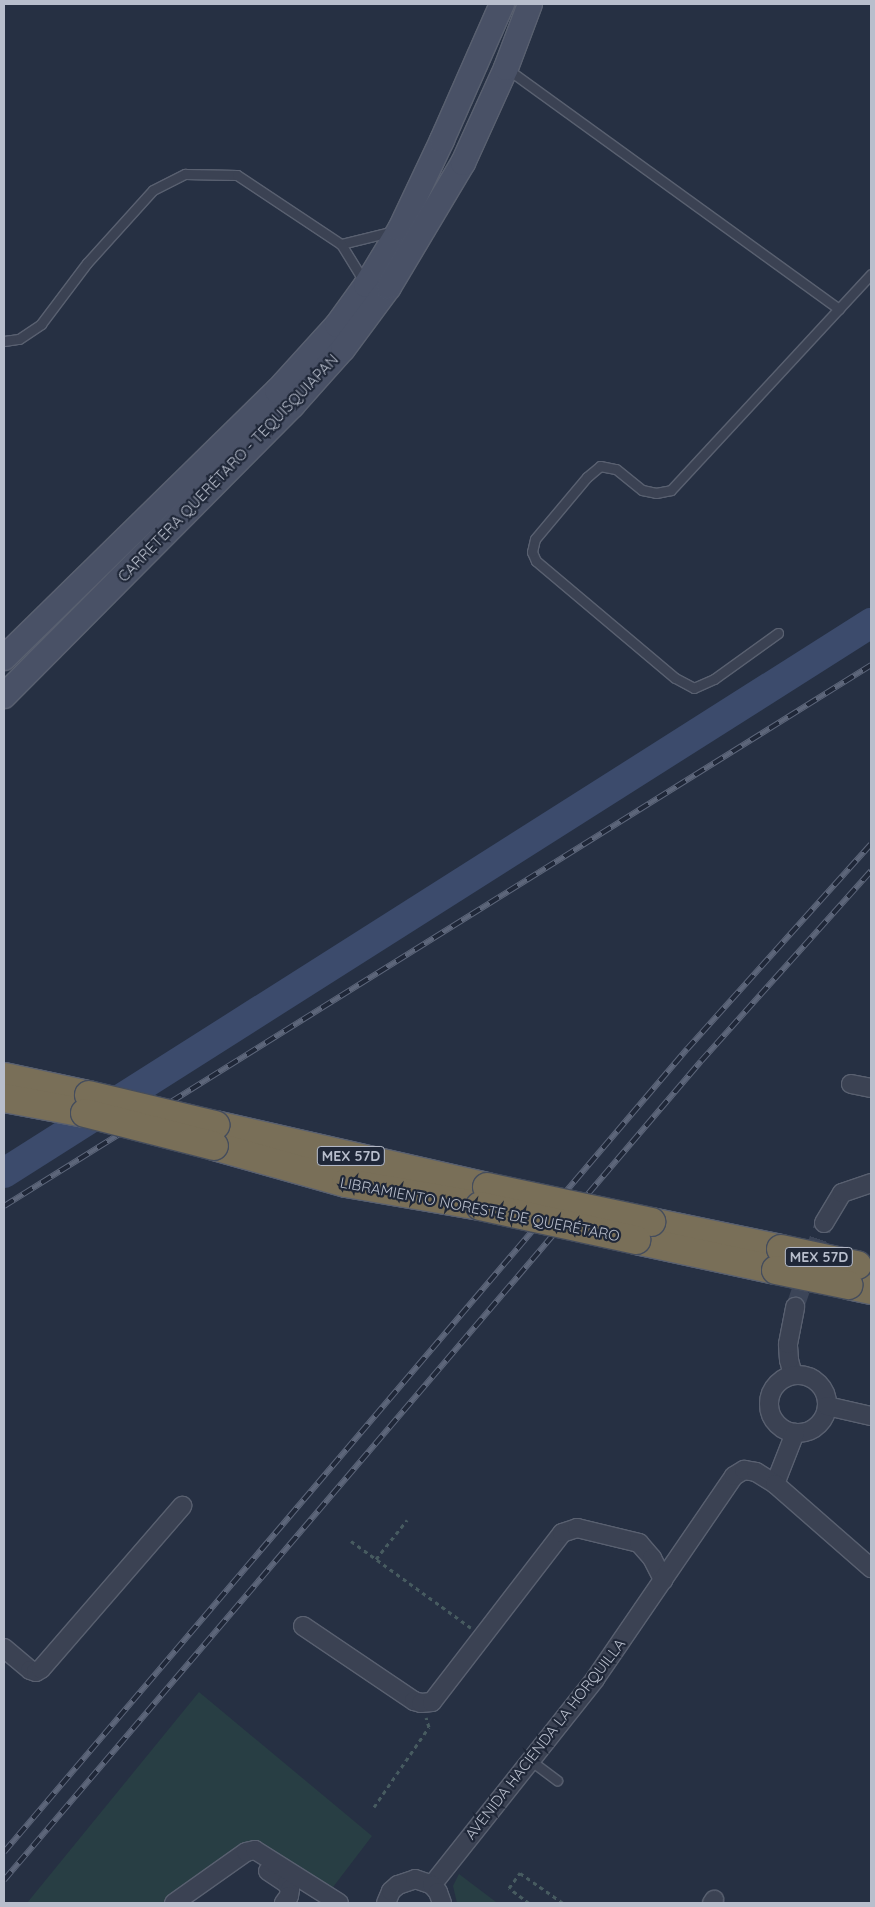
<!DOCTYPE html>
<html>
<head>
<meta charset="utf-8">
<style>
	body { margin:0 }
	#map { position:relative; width:875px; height:1907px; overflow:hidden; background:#263043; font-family:Quicksand,sans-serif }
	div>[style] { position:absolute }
	.green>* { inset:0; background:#283e44 }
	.river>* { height:30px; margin:-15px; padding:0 15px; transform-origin:15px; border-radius:15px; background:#3c4b6c }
	.minor-tunnel>* { height:18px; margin-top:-9px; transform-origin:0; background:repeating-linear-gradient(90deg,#3c4558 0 18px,transparent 0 27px) }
	.path>* { height:3px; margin-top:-1.5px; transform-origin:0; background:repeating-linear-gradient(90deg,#475b60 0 4px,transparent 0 8px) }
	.roads { filter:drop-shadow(1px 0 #596070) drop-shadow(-1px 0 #596070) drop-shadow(0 1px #596070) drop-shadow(0 -1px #596070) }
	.service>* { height:9px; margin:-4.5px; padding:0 4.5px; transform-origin:4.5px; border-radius:4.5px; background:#3b4253 }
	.minor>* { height:18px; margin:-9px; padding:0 9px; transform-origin:9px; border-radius:9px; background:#3b4253 }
	.minor>.ring { margin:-9px; padding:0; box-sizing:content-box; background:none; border:18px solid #3b4253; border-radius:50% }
	.secondary>* { height:24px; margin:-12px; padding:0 12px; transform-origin:12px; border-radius:12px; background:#495166 }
	.motorway>* { height:28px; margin:-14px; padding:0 14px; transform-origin:14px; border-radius:14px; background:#796f58 }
	.rail>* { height:5.5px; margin-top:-2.75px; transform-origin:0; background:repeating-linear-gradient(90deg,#1f2738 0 11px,#5d667a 0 22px); box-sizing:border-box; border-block:1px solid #5d667a }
	.bridges { filter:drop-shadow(1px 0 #454d5d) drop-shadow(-1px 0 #454d5d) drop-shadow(0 1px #454d5d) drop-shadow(0 -1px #454d5d) }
	.motorway-bridge>* { height:28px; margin:-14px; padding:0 14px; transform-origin:14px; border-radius:14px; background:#796f58 }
	span { translate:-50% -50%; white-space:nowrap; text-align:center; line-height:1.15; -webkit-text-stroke:4.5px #1f2738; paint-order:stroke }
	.shield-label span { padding:1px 4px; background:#1f2738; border:1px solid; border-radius:4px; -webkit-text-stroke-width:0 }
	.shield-label { font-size:14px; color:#b8becc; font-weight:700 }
	.street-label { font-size:15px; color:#b8becc }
	.frame { position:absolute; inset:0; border:5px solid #b8becc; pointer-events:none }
</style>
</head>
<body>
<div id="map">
	<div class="green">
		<div style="clip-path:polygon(199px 1692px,372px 1836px,327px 1895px,261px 1849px,188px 1903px,27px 1903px)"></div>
		<div style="clip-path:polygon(459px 1874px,496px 1902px,495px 1903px,457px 1903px,453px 1886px)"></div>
	</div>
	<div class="river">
		<div style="left:4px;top:1173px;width:1027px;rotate:-32.39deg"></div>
	</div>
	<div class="minor-tunnel">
		<div style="left:795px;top:1307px;width:89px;rotate:-71deg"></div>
	</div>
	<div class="path">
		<div style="left:351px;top:1541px;width:148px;rotate:35.9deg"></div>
		<div style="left:376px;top:1559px;width:50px;rotate:-51.5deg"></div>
		<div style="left:374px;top:1807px;width:97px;rotate:-55.5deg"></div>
		<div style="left:429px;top:1727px;width:10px;rotate:-107deg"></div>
		<div style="left:529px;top:1903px;width:25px;rotate:-143deg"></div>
		<div style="left:509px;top:1888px;width:19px;rotate:-54deg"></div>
		<div style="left:520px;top:1873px;width:52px;rotate:34.9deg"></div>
	</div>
	<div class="roads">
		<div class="service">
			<div style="left:506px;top:68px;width:411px;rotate:35.9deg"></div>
			<div style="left:341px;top:244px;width:55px;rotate:-13.8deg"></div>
			<div style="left:4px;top:341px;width:15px;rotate:-8deg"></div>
			<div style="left:19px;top:339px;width:27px;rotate:-34deg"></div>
			<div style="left:41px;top:324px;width:76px;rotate:-53deg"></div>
			<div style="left:87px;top:263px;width:98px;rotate:-47.9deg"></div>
			<div style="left:153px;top:190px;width:36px;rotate:-27deg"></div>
			<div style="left:185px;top:174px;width:52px;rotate:1.1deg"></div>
			<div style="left:237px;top:175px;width:125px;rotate:33.6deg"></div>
			<div style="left:341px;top:244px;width:46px;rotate:58.4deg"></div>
			<div style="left:778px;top:633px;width:79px;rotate:144.3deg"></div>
			<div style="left:714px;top:679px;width:22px;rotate:156deg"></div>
			<div style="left:694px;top:688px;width:21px;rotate:-152deg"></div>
			<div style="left:675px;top:678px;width:182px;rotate:-139.9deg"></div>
			<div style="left:536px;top:561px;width:10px;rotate:-114deg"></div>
			<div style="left:532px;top:552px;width:13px;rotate:-77deg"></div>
			<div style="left:535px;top:539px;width:81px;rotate:-50deg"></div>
			<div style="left:587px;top:477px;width:17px;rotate:-40deg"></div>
			<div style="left:600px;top:466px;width:16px;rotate:11deg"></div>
			<div style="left:616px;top:469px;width:33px;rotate:39deg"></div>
			<div style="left:642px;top:490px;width:14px;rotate:12deg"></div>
			<div style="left:656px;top:493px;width:15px;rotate:-11deg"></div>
			<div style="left:671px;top:490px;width:294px;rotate:-47.2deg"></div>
			<div style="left:530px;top:1760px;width:34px;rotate:37deg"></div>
		</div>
		<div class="minor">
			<div style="left:851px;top:1084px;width:20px;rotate:11deg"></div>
			<div style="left:824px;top:1223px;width:35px;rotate:-59deg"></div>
			<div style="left:842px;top:1193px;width:31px;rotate:-19deg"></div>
			<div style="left:793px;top:1375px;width:16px;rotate:-105deg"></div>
			<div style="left:789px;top:1360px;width:16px;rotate:-94deg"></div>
			<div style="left:788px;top:1344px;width:38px;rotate:-79deg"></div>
			<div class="ring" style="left:769px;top:1375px;width:40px;height:40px"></div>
			<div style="left:827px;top:1406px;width:45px;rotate:12.8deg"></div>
			<div style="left:775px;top:1484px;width:55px;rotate:-68.6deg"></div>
			<div style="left:303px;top:1626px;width:134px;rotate:34deg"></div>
			<div style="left:414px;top:1701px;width:7px;rotate:16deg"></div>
			<div style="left:421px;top:1703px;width:11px;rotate:-5deg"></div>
			<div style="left:432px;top:1702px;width:213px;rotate:-52.4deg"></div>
			<div style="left:562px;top:1533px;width:16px;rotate:-18deg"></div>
			<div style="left:577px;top:1528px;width:64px;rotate:13.6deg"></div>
			<div style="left:639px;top:1543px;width:20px;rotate:49deg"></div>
			<div style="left:652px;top:1558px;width:25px;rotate:63deg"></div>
			<div style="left:4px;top:1648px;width:34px;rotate:40deg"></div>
			<div style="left:30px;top:1670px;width:6px;rotate:18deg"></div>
			<div style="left:36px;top:1672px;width:6px;rotate:-31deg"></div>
			<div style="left:41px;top:1669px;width:216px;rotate:-49.1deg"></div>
			<div style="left:268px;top:1871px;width:23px;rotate:34deg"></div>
			<div style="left:287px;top:1884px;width:6px;rotate:59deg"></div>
			<div style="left:290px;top:1889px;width:7px;rotate:98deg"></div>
			<div style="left:289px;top:1896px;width:9px;rotate:126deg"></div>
			<div style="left:432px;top:1885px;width:263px;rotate:-51.6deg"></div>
			<div style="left:595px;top:1679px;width:246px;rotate:-55.6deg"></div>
			<div style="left:734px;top:1476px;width:12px;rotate:-31deg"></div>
			<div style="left:744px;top:1470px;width:12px;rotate:9deg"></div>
			<div style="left:756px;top:1472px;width:22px;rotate:32deg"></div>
			<div style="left:775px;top:1484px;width:128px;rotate:41.2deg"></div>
			<div style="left:174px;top:1903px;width:88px;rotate:-35.3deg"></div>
			<div style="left:246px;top:1852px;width:9px;rotate:-13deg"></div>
			<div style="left:255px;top:1850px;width:99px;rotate:32.2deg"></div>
			<div style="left:386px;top:1903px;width:13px;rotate:-67deg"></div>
			<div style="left:391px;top:1891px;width:9px;rotate:-41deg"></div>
			<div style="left:398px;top:1885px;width:18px;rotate:-19deg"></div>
			<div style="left:415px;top:1879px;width:18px;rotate:19deg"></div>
			<div style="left:432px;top:1885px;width:9px;rotate:49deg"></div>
			<div style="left:438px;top:1892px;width:12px;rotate:70deg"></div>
			<div style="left:712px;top:1903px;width:4px;rotate:-56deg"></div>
		</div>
		<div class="secondary">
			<div style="left:4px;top:658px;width:382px;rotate:-44.4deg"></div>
			<div style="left:277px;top:391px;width:89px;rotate:-47.7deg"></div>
			<div style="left:337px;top:325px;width:49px;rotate:-54.1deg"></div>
			<div style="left:366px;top:285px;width:66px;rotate:-58.7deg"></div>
			<div style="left:400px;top:229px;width:98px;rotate:-64.7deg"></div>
			<div style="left:442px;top:140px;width:149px;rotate:-66.2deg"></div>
			<div style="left:4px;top:696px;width:409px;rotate:-45.2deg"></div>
			<div style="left:292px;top:406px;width:76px;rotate:-48.2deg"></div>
			<div style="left:343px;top:349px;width:77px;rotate:-53.4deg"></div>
			<div style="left:389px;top:287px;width:144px;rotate:-59.2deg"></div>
			<div style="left:463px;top:163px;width:104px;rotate:-65.6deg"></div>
			<div style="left:506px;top:68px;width:68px;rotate:-69.4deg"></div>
		</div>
		<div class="motorway">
			<div style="left:4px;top:1077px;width:87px;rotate:12deg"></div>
			<div style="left:4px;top:1098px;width:82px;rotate:10.5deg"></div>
			<div style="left:215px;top:1125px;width:279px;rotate:12.8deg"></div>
			<div style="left:214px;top:1146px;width:137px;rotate:15.7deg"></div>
			<div style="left:346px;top:1183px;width:136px;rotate:9.7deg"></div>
			<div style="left:651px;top:1222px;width:133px;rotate:11.7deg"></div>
			<div style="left:636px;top:1240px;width:143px;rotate:12.1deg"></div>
			<div style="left:848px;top:1285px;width:24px;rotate:12deg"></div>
		</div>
	</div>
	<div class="rail">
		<div style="left:4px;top:1206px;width:1022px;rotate:-31.96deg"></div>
		<div style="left:4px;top:1852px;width:1054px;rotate:-49.62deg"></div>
		<div style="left:687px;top:1049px;width:275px;rotate:-48.1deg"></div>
		<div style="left:4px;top:1880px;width:1075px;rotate:-49.6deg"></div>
		<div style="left:701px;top:1061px;width:255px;rotate:-48.2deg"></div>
	</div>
	<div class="bridges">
		<div class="motorway-bridge">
			<div style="left:89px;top:1095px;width:130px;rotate:13.4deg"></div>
			<div style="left:85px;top:1113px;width:133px;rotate:14.3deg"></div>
			<div style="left:487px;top:1187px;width:168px;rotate:12deg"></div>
			<div style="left:480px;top:1206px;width:160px;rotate:12.3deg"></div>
			<div style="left:781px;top:1249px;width:78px;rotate:11.9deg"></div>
			<div style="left:776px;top:1270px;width:74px;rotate:11.8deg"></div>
		</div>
	</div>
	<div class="shield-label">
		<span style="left:351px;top:1156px">MEX 57D</span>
		<span style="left:819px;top:1257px">MEX 57D</span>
	</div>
	<div class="street-label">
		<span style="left:228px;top:468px;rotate:-46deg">CARRETERA QUERÉTARO - TEQUISQUIAPAN</span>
		<span style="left:480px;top:1209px;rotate:11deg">LIBRAMIENTO NORESTE DE QUERÉTARO</span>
		<span style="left:545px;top:1739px;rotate:-52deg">AVENIDA HACIENDA LA HORQUILLA</span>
	</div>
	<div class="frame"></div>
</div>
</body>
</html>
